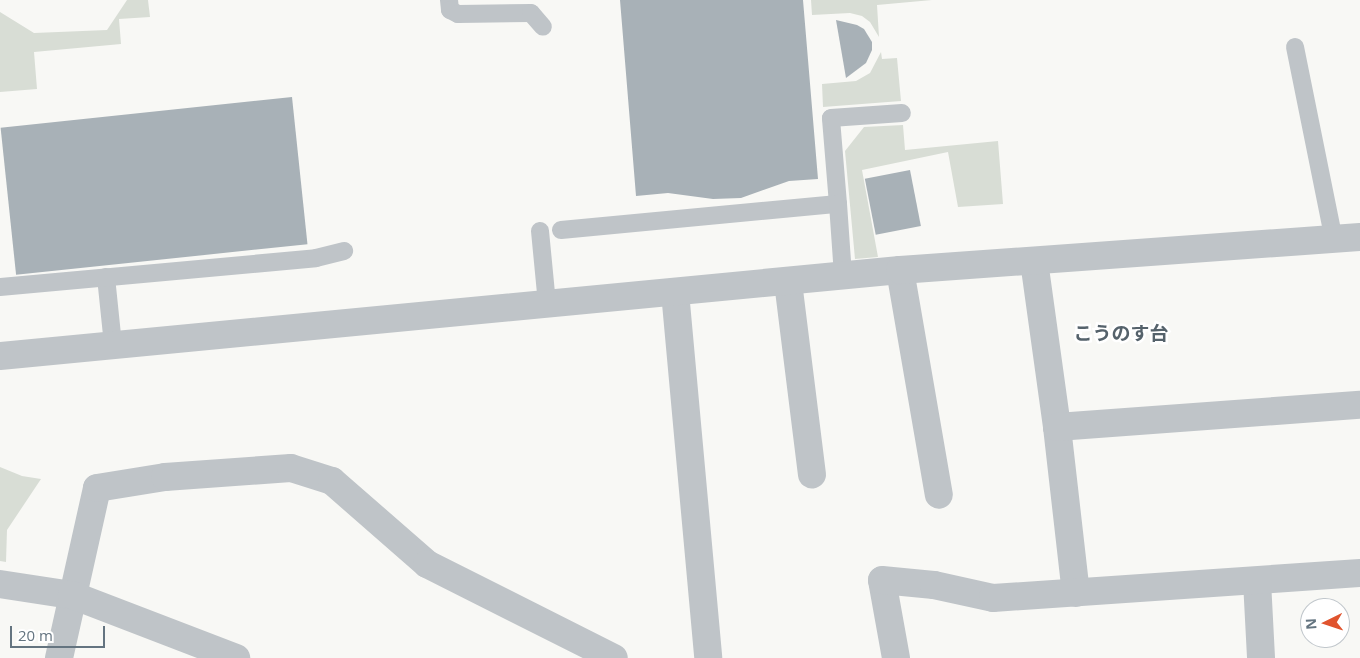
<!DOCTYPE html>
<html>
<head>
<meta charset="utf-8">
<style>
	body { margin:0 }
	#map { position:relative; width:1360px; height:658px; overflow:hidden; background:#f8f8f5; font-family:"Open Sans","Noto Sans JP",sans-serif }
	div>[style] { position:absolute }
	.green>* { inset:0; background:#d8ddd5 }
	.building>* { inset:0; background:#a8b1b7; transform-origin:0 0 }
	.service>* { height:18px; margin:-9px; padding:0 9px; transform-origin:9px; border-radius:9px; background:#bfc4c8 }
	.minor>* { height:28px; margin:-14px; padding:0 14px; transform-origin:14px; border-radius:14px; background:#bfc4c8 }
	.tertiary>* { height:28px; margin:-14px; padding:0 14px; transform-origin:14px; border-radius:14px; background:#bfc4c8 }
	span { translate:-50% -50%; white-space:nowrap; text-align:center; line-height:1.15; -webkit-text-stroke:5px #fff; paint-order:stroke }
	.quarter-label { font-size:19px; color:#55626b; font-weight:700 }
	.north { position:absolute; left:1300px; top:598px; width:50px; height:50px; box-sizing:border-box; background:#fff; border:1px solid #c1c7cc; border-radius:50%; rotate:266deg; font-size:14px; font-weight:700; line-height:20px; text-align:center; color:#647480 }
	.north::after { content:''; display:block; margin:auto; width:18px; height:22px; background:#e0542e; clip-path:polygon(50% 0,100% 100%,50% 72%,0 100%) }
	.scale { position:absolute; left:10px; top:626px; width:95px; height:22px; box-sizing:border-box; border:2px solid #647480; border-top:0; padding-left:6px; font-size:15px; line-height:18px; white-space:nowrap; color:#647480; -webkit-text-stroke:4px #fff; paint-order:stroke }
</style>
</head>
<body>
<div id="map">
	<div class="green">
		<div style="clip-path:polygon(127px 0,148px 0,150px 17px,119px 19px,121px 44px,34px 52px,37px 89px,0 92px,0 12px,34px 33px,107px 30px)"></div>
		<div style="clip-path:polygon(811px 0,932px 0,877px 5px,879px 37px,870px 22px,862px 16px,850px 13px,812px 15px)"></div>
		<div style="clip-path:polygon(881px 52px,882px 59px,897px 58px,901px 101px,823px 107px,822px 84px,856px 81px,870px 73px)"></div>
		<div style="clip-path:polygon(903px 125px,905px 150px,998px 141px,1003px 204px,958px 207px,948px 152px,862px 170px,878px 257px,855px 259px,845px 151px,864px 127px)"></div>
		<div style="clip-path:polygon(0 467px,22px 476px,41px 479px,7px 530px,6px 562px,0 561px)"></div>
	</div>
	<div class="building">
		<div style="clip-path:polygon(620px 0,803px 0,818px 179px,789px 181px,741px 198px,713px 199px,668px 193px,636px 196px)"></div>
		<div style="clip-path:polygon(836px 20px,857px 25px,864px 29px,872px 42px,872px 50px,866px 63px,846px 78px)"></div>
		<div style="left:292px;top:97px;width:148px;height:293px;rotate:84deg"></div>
		<div style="left:910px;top:170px;width:57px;height:46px;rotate:79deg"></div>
	</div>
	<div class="service">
		<div style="left:449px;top:0;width:10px;rotate:84deg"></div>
		<div style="left:450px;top:10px;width:9px;rotate:27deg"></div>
		<div style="left:458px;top:14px;width:73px;rotate:-0.8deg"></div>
		<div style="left:531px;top:13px;width:18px;rotate:49deg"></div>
		<div style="left:1295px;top:47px;width:197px;rotate:78.6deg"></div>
		<div style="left:838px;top:204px;width:86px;rotate:-94.7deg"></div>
		<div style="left:831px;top:118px;width:71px;rotate:-4deg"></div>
		<div style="left:561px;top:230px;width:278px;rotate:-5.4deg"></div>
		<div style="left:838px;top:204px;width:72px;rotate:86deg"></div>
		<div style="left:540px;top:231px;width:73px;rotate:84.5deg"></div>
		<div style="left:106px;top:277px;width:68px;rotate:84.1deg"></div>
		<div style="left:0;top:287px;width:317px;rotate:-5.2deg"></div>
		<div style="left:316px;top:258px;width:29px;rotate:-14deg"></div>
	</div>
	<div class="minor">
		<div style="left:1034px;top:261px;width:168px;rotate:82.1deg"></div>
		<div style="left:1057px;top:427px;width:167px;rotate:83.5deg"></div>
		<div style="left:900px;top:270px;width:228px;rotate:80.2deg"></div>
		<div style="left:788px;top:282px;width:194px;rotate:82.9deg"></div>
		<div style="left:675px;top:292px;width:367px;rotate:84.8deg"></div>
		<div style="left:1057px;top:427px;width:304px;rotate:-4.2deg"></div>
		<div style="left:1257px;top:581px;width:77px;rotate:87deg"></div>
		<div style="left:59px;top:658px;width:174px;rotate:-77.4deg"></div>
		<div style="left:97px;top:488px;width:69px;rotate:-9.2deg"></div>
		<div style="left:165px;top:477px;width:126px;rotate:-4.1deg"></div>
		<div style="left:291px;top:468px;width:43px;rotate:17.6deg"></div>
		<div style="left:332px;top:481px;width:126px;rotate:41.1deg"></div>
		<div style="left:427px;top:564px;width:209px;rotate:26.7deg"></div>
		<div style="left:896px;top:658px;width:79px;rotate:-100.2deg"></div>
		<div style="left:882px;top:580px;width:52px;rotate:5.5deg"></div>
		<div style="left:934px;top:585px;width:60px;rotate:12.4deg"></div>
		<div style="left:993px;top:598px;width:368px;rotate:-3.9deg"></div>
	</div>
	<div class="tertiary">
		<div style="left:0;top:356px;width:904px;rotate:-5.46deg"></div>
		<div style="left:900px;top:270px;width:461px;rotate:-4.1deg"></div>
		<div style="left:0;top:584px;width:73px;rotate:8.7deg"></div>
		<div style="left:72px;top:595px;width:176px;rotate:21deg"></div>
	</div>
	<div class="quarter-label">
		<span style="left:1121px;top:334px">こうのす台</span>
	</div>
	<div class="north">N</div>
	<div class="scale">20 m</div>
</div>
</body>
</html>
